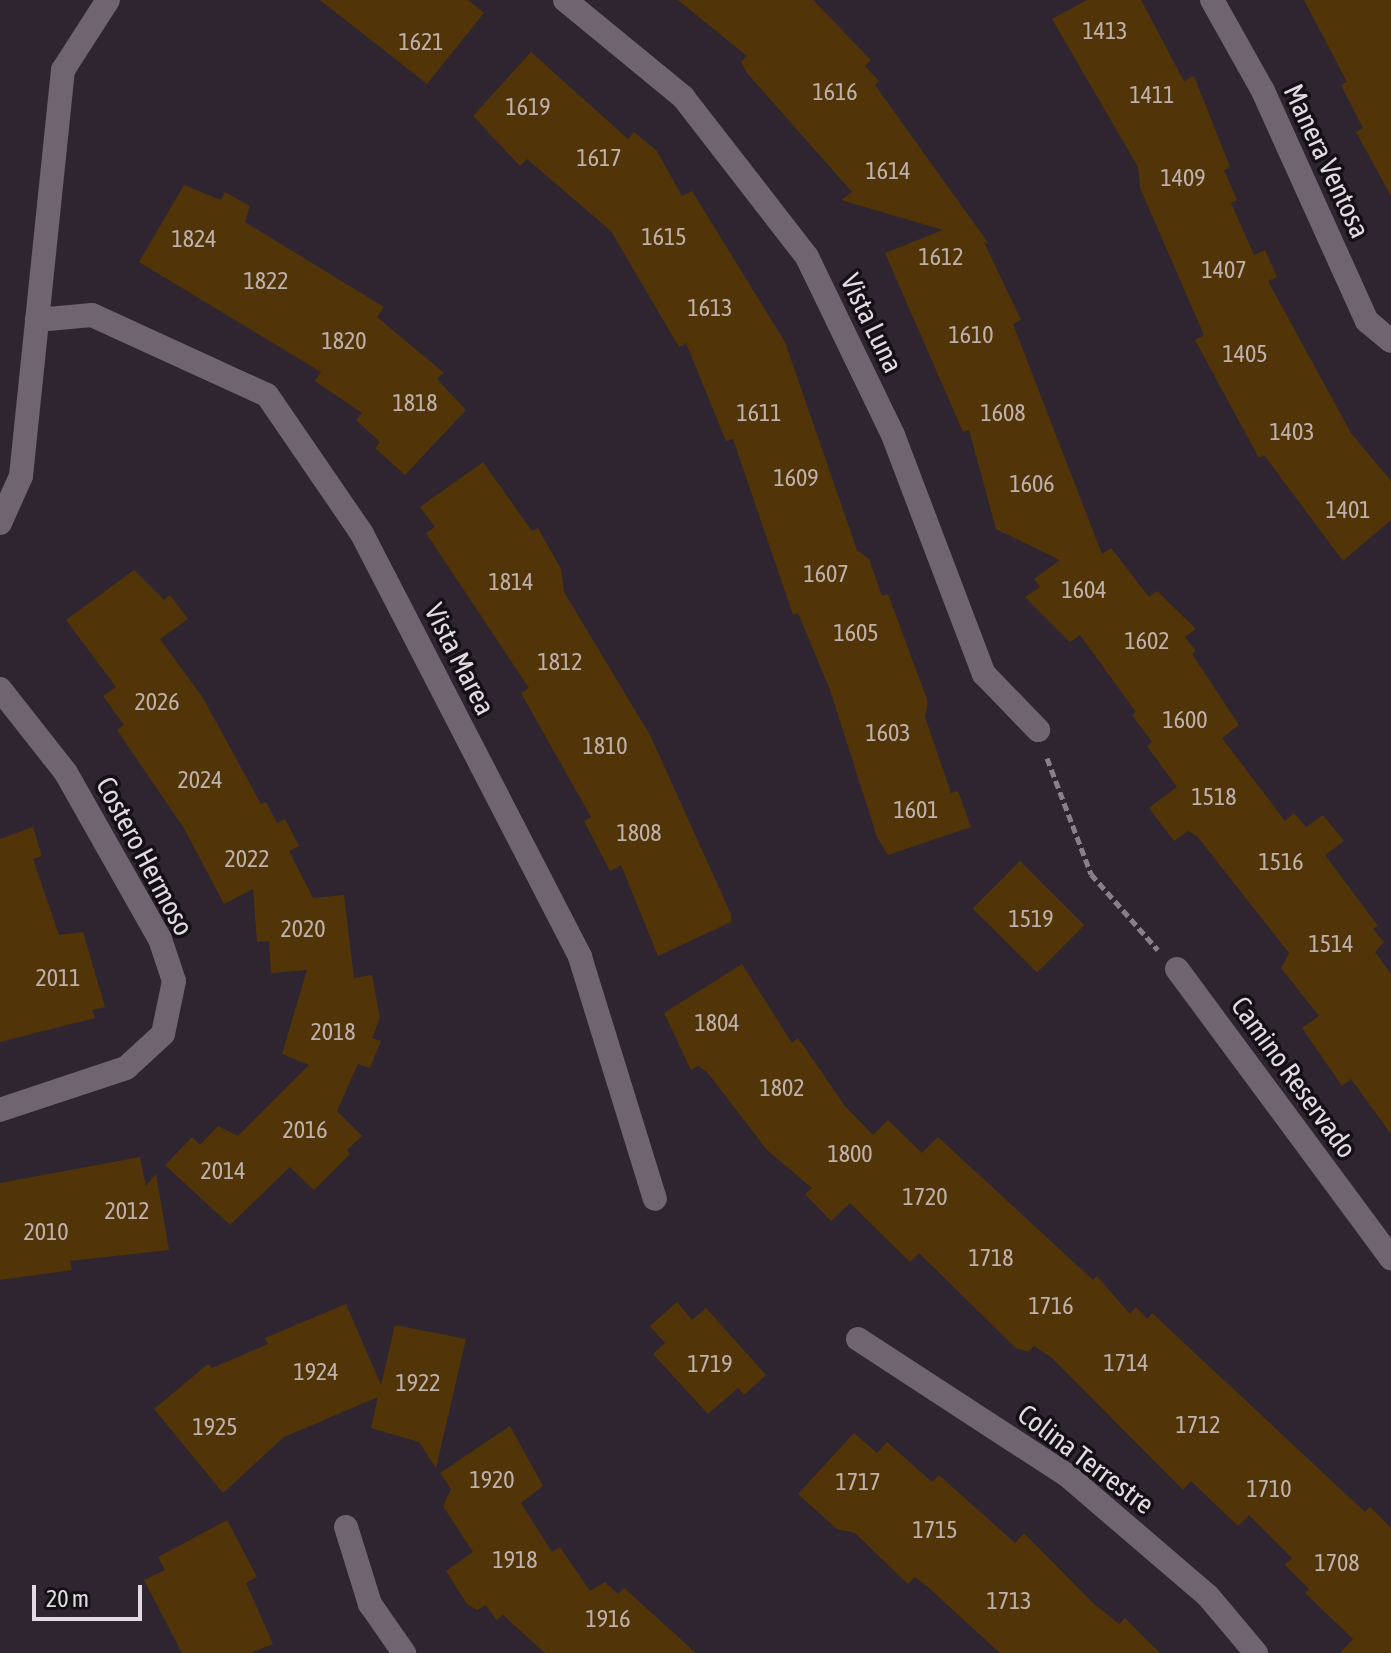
<!DOCTYPE html>
<html>
<head>
<meta charset="utf-8">
<style>
	body { margin:0 }
	#map { position:relative; width:1391px; height:1653px; overflow:hidden; background:#2e2530; font-family:"Asap Condensed",sans-serif }
	div>[style] { position:absolute }
	.building>* { inset:0; background:#513408; transform-origin:0 0 }
	.path>* { height:5px; margin-top:-2.5px; transform-origin:0; background:repeating-linear-gradient(90deg,#877f89 0 8px,transparent 0 12px) }
	.street>* { height:24px; margin:-12px; padding:0 12px; transform-origin:12px; border-radius:12px; background:#6f6470 }
	span { translate:-50% -50%; white-space:nowrap; text-align:center; line-height:1.15; -webkit-text-stroke:7px #141015; paint-order:stroke }
	.number-label { font-size:24px; color:#beb1ac }
	.number-label span { -webkit-text-stroke-width:0 }
	.street-label { font-size:28px; color:#e2dbe3 }
	.scale { position:absolute; left:32px; top:1585px; width:110px; height:36px; box-sizing:border-box; border:4px solid #e2dbe3; border-top:0; padding-left:10px; font-size:24px; line-height:28px; white-space:nowrap; color:#e2dbe3; -webkit-text-stroke:6px #141015; paint-order:stroke }
</style>
</head>
<body>
<div id="map">
	<div class="building">
		<div style="clip-path:polygon(320px 0,468px 0,484px 13px,427px 84px)"></div>
		<div style="clip-path:polygon(678px 0,813px 0,871px 60px,865px 66px,879px 81px,875px 85px,989px 244px,984px 242px,1021px 320px,1013px 324px,1102px 554px,1111px 548px,1149px 597px,1157px 591px,1196px 629px,1185px 637px,1196px 651px,1192px 654px,1239px 725px,1222px 738px,1285px 821px,1294px 813px,1306px 827px,1323px 815px,1344px 841px,1325px 855px,1378px 926px,1373px 929px,1384px 942px,1375px 952px,1391px 974px,1391px 1134px,1351px 1079px,1342px 1086px,1302px 1028px,1319px 1016px,1281px 968px,1289px 953px,1197px 836px,1188px 831px,1174px 841px,1149px 808px,1177px 787px,1147px 746px,1152px 742px,1132px 715px,1136px 712px,1080px 635px,1070px 642px,1025px 597px,1040px 587px,1034px 579px,1060px 560px,996px 529px,969px 430px,963px 432px,885px 253px,943px 230px,841px 200px,852px 192px,747px 73px,741px 62px,747px 56px)"></div>
		<div style="clip-path:polygon(1087px 0,1141px 0,1184px 81px,1194px 76px,1230px 167px,1224px 170px,1237px 200px,1231px 203px,1254px 255px,1265px 250px,1277px 277px,1268px 281px,1351px 433px,1391px 481px,1391px 520px,1343px 561px,1264px 455px,1259px 458px,1195px 340px,1204px 335px,1140px 188px,1138px 167px,1052px 19px)"></div>
		<div style="clip-path:polygon(1304px 0,1391px 0,1391px 196px,1356px 132px,1363px 128px,1341px 85px,1347px 82px)"></div>
		<div style="clip-path:polygon(531px 52px,628px 139px,634px 132px,657px 151px,682px 196px,692px 191px,785px 342px,857px 550px,869px 559px,882px 596px,888px 594px,928px 702px,925px 717px,951px 793px,958px 791px,971px 827px,888px 855px,877px 837px,830px 690px,798px 613px,793px 615px,733px 439px,726px 441px,686px 343px,679px 347px,611px 231px,527px 159px,520px 166px,473px 116px)"></div>
		<div style="clip-path:polygon(184px 185px,221px 200px,225px 192px,250px 206px,245px 222px,384px 307px,377px 317px,444px 373px,437px 379px,466px 410px,405px 475px,375px 448px,380px 442px,356px 420px,362px 413px,315px 381px,321px 372px,139px 262px)"></div>
		<div style="clip-path:polygon(483px 462px,532px 531px,538px 528px,561px 569px,564px 592px,650px 735px,731px 914px,731px 922px,658px 956px,621px 865px,610px 871px,584px 821px,591px 817px,521px 693px,529px 688px,426px 533px,435px 527px,420px 507px)"></div>
		<div style="clip-path:polygon(134px 570px,164px 600px,170px 595px,188px 619px,160px 639px,203px 698px,261px 804px,266px 802px,277px 823px,285px 819px,299px 846px,289px 851px,313px 898px,344px 895px,354px 978px,372px 975px,380px 1018px,372px 1038px,381px 1041px,370px 1068px,358px 1064px,337px 1111px,362px 1136px,347px 1150px,350px 1154px,314px 1190px,290px 1167px,230px 1225px,165px 1165px,192px 1137px,200px 1145px,218px 1126px,238px 1136px,309px 1065px,282px 1054px,307px 970px,271px 973px,269px 941px,257px 942px,253px 889px,224px 904px,185px 830px,117px 730px,124px 725px,103px 696px,116px 687px,66px 620px)"></div>
		<div style="clip-path:polygon(33px 827px,42px 856px,33px 859px,59px 935px,83px 932px,105px 1007px,92px 1010px,95px 1018px,0 1042px,0 839px)"></div>
		<div style="left:1020px;top:861px;width:91px;height:67px;rotate:45deg"></div>
		<div style="clip-path:polygon(742px 964px,792px 1043px,798px 1038px,845px 1106px,873px 1135px,888px 1120px,922px 1153px,938px 1137px,1093px 1280px,1097px 1276px,1130px 1314px,1136px 1307px,1147px 1319px,1152px 1313px,1365px 1512px,1370px 1507px,1391px 1528px,1391px 1653px,1340px 1653px,1353px 1639px,1305px 1593px,1309px 1589px,1285px 1565px,1292px 1558px,1249px 1515px,1238px 1526px,1191px 1481px,1183px 1490px,1052px 1358px,1034px 1346px,1028px 1352px,1016px 1348px,919px 1253px,910px 1262px,850px 1203px,831px 1221px,805px 1194px,812px 1188px,767px 1150px,707px 1072px,698px 1066px,691px 1070px,664px 1013px)"></div>
		<div style="clip-path:polygon(140px 1157px,146px 1186px,156px 1174px,169px 1250px,70px 1261px,72px 1270px,0 1280px,0 1183px)"></div>
		<div style="clip-path:polygon(677px 1302px,692px 1320px,706px 1308px,766px 1375px,744px 1395px,738px 1388px,708px 1414px,653px 1354px,665px 1343px,650px 1326px)"></div>
		<div style="clip-path:polygon(346px 1304px,381px 1385px,395px 1325px,466px 1339px,436px 1468px,419px 1442px,371px 1428px,378px 1397px,284px 1437px,223px 1493px,154px 1409px,208px 1364px,212px 1368px,268px 1344px,265px 1338px)"></div>
		<div style="clip-path:polygon(510px 1426px,543px 1486px,521px 1503px,552px 1552px,560px 1547px,590px 1591px,605px 1582px,618px 1594px,624px 1588px,696px 1653px,545px 1653px,503px 1615px,496px 1620px,486px 1605px,477px 1610px,467px 1604px,446px 1571px,473px 1552px,443px 1506px,451px 1489px,440px 1473px)"></div>
		<div style="clip-path:polygon(854px 1433px,877px 1453px,887px 1442px,932px 1482px,939px 1475px,1015px 1543px,1024px 1533px,1093px 1603px,1119px 1624px,1125px 1618px,1160px 1653px,1000px 1653px,929px 1588px,915px 1577px,908px 1584px,855px 1533px,837px 1529px,798px 1494px)"></div>
		<div style="clip-path:polygon(227px 1520px,257px 1577px,246px 1583px,273px 1644px,250px 1653px,182px 1653px,144px 1580px,165px 1570px,158px 1557px)"></div>
	</div>
	<div class="path">
		<div style="left:1047px;top:758px;width:124px;rotate:69.2deg"></div>
		<div style="left:1091px;top:874px;width:101px;rotate:48.6deg"></div>
	</div>
	<div class="street">
		<div style="left:565px;top:0;width:153px;rotate:39.4deg"></div>
		<div style="left:683px;top:97px;width:202px;rotate:52.2deg"></div>
		<div style="left:807px;top:257px;width:198px;rotate:64.2deg"></div>
		<div style="left:893px;top:435px;width:256px;rotate:69.2deg"></div>
		<div style="left:984px;top:674px;width:78px;rotate:46deg"></div>
		<div style="left:1212px;top:0;width:104px;rotate:60.7deg"></div>
		<div style="left:1263px;top:91px;width:252px;rotate:65.7deg"></div>
		<div style="left:1367px;top:321px;width:31px;rotate:40deg"></div>
		<div style="left:37px;top:320px;width:55px;rotate:-5.2deg"></div>
		<div style="left:92px;top:315px;width:192px;rotate:24.6deg"></div>
		<div style="left:267px;top:395px;width:168px;rotate:55.6deg"></div>
		<div style="left:362px;top:534px;width:476px;rotate:62.7deg"></div>
		<div style="left:580px;top:957px;width:253px;rotate:72.8deg"></div>
		<div style="left:0;top:523px;width:51px;rotate:-65.9deg"></div>
		<div style="left:21px;top:476px;width:408px;rotate:-84.1deg"></div>
		<div style="left:63px;top:70px;width:83px;rotate:-57.3deg"></div>
		<div style="left:0;top:689px;width:107px;rotate:51.8deg"></div>
		<div style="left:66px;top:773px;width:191px;rotate:60.5deg"></div>
		<div style="left:160px;top:939px;width:44px;rotate:71.6deg"></div>
		<div style="left:174px;top:981px;width:54px;rotate:101.7deg"></div>
		<div style="left:163px;top:1034px;width:50px;rotate:137.4deg"></div>
		<div style="left:126px;top:1068px;width:133px;rotate:161.6deg"></div>
		<div style="left:1177px;top:969px;width:360px;rotate:53.5deg"></div>
		<div style="left:858px;top:1339px;width:251px;rotate:33.1deg"></div>
		<div style="left:1068px;top:1476px;width:184px;rotate:40.6deg"></div>
		<div style="left:1208px;top:1596px;width:75px;rotate:49.9deg"></div>
		<div style="left:346px;top:1527px;width:81px;rotate:72.7deg"></div>
		<div style="left:370px;top:1604px;width:60px;rotate:55.2deg"></div>
	</div>
	<div class="number-label">
		<span style="left:1105px;top:31px">1413</span>
		<span style="left:421px;top:42px">1621</span>
		<span style="left:835px;top:92px">1616</span>
		<span style="left:1152px;top:95px">1411</span>
		<span style="left:528px;top:107px">1619</span>
		<span style="left:599px;top:158px">1617</span>
		<span style="left:888px;top:171px">1614</span>
		<span style="left:1183px;top:178px">1409</span>
		<span style="left:664px;top:237px">1615</span>
		<span style="left:194px;top:239px">1824</span>
		<span style="left:941px;top:257px">1612</span>
		<span style="left:1224px;top:270px">1407</span>
		<span style="left:266px;top:281px">1822</span>
		<span style="left:710px;top:308px">1613</span>
		<span style="left:971px;top:335px">1610</span>
		<span style="left:344px;top:341px">1820</span>
		<span style="left:1245px;top:354px">1405</span>
		<span style="left:415px;top:403px">1818</span>
		<span style="left:759px;top:413px">1611</span>
		<span style="left:1003px;top:413px">1608</span>
		<span style="left:1292px;top:432px">1403</span>
		<span style="left:796px;top:478px">1609</span>
		<span style="left:1032px;top:484px">1606</span>
		<span style="left:1348px;top:510px">1401</span>
		<span style="left:826px;top:574px">1607</span>
		<span style="left:511px;top:582px">1814</span>
		<span style="left:1084px;top:590px">1604</span>
		<span style="left:856px;top:633px">1605</span>
		<span style="left:1147px;top:641px">1602</span>
		<span style="left:560px;top:662px">1812</span>
		<span style="left:157px;top:702px">2026</span>
		<span style="left:1185px;top:720px">1600</span>
		<span style="left:888px;top:733px">1603</span>
		<span style="left:605px;top:746px">1810</span>
		<span style="left:200px;top:780px">2024</span>
		<span style="left:1214px;top:797px">1518</span>
		<span style="left:916px;top:810px">1601</span>
		<span style="left:639px;top:833px">1808</span>
		<span style="left:247px;top:859px">2022</span>
		<span style="left:1281px;top:862px">1516</span>
		<span style="left:1031px;top:919px">1519</span>
		<span style="left:303px;top:929px">2020</span>
		<span style="left:1331px;top:944px">1514</span>
		<span style="left:58px;top:978px">2011</span>
		<span style="left:717px;top:1023px">1804</span>
		<span style="left:333px;top:1032px">2018</span>
		<span style="left:782px;top:1088px">1802</span>
		<span style="left:305px;top:1130px">2016</span>
		<span style="left:850px;top:1154px">1800</span>
		<span style="left:223px;top:1171px">2014</span>
		<span style="left:925px;top:1197px">1720</span>
		<span style="left:127px;top:1211px">2012</span>
		<span style="left:46px;top:1232px">2010</span>
		<span style="left:991px;top:1258px">1718</span>
		<span style="left:1051px;top:1306px">1716</span>
		<span style="left:1126px;top:1363px">1714</span>
		<span style="left:710px;top:1364px">1719</span>
		<span style="left:316px;top:1372px">1924</span>
		<span style="left:418px;top:1383px">1922</span>
		<span style="left:1198px;top:1425px">1712</span>
		<span style="left:215px;top:1427px">1925</span>
		<span style="left:492px;top:1480px">1920</span>
		<span style="left:858px;top:1482px">1717</span>
		<span style="left:1269px;top:1489px">1710</span>
		<span style="left:935px;top:1530px">1715</span>
		<span style="left:515px;top:1560px">1918</span>
		<span style="left:1337px;top:1563px">1708</span>
		<span style="left:1009px;top:1601px">1713</span>
		<span style="left:608px;top:1619px">1916</span>
	</div>
	<div class="street-label">
		<span style="left:1327px;top:161px;rotate:65deg">Manera Ventosa</span>
		<span style="left:872px;top:323px;rotate:64deg">Vista Luna</span>
		<span style="left:460px;top:659px;rotate:63deg">Vista Marea</span>
		<span style="left:145px;top:856px;rotate:62deg">Costero Hermoso</span>
		<span style="left:1294px;top:1077px;rotate:54deg">Camino Reservado</span>
		<span style="left:1086px;top:1459px;rotate:37deg">Colina Terrestre</span>
	</div>
	<div class="scale">20 m</div>
</div>
</body>
</html>
